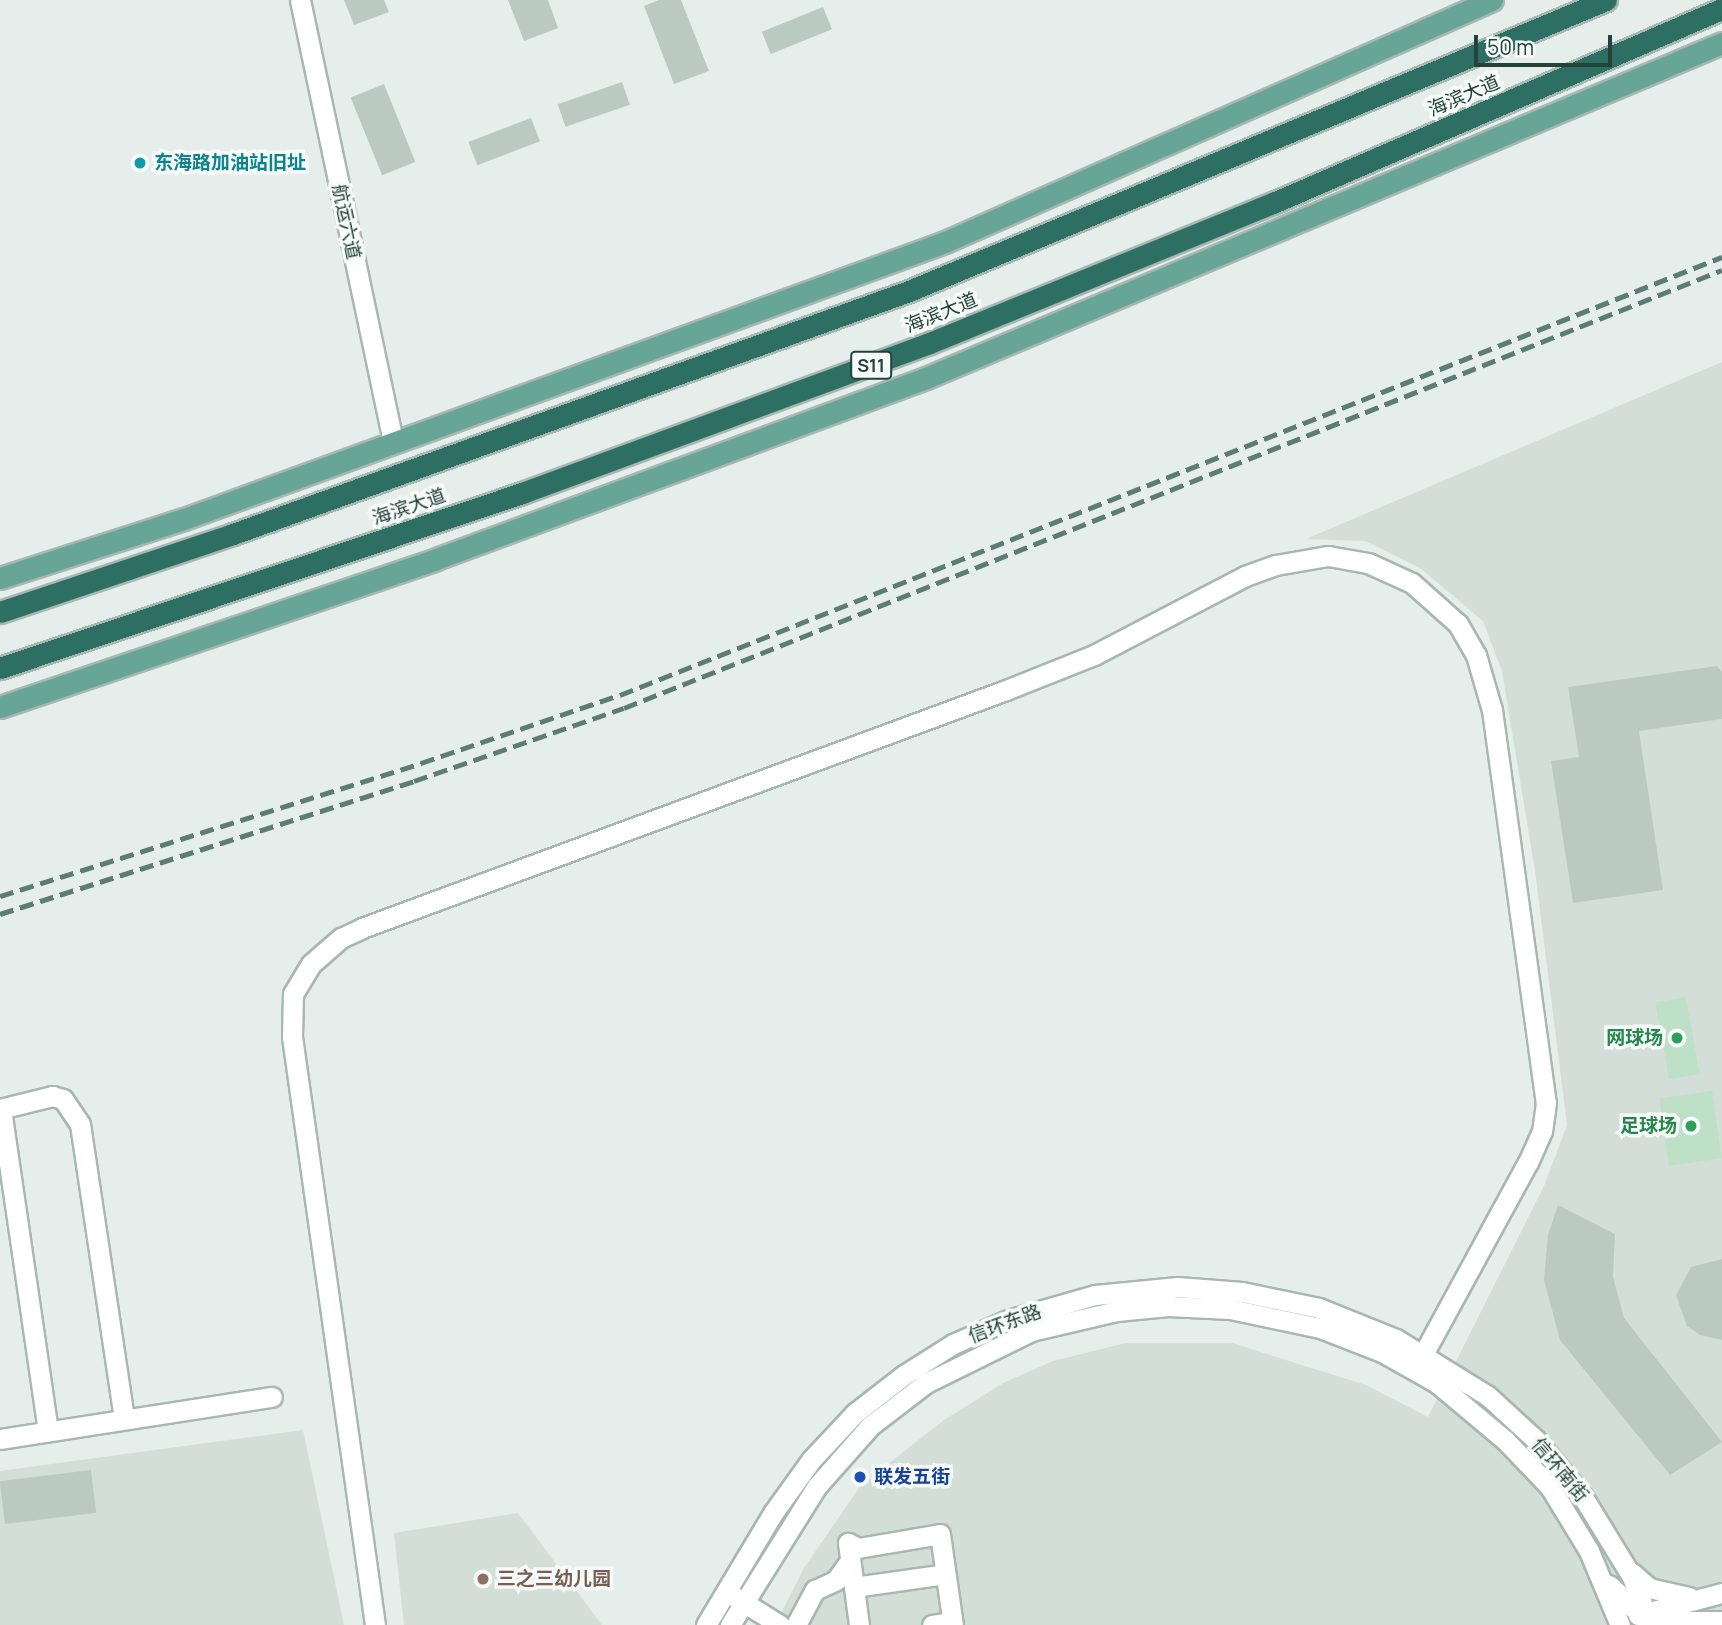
<!DOCTYPE html>
<html>
<head>
<meta charset="utf-8">
<style>
	body { margin:0 }
	#map { position:relative; width:1722px; height:1625px; overflow:hidden; background:#e5eeea; font-family:Manrope,"Noto Sans SC",sans-serif }
	div>[style] { position:absolute }
	.built>* { inset:0; background:#d3ded9 }
	.green>* { inset:0; background:#bde0c7; transform-origin:0 0 }
	.building>* { inset:0; background:#bacac3; transform-origin:0 0 }
	.roads { filter:drop-shadow(2px 0 #a7b7b1) drop-shadow(-2px 0 #a7b7b1) drop-shadow(0 2px #a7b7b1) drop-shadow(0 -2px #a7b7b1) }
	.minor>* { height:19px; margin:-9.5px; padding:0 9.5px; transform-origin:9.5px; border-radius:9.5px; background:#fff }
	.major>* { height:21px; margin:-10.5px; padding:0 10.5px; transform-origin:10.5px; border-radius:10.5px; background:#67a696 }
	.highway>* { height:21px; margin:-10.5px; padding:0 10.5px; transform-origin:10.5px; border-radius:10.5px; background:#2d6f62 }
	.rail>* { height:5px; margin-top:-2.5px; transform-origin:0; background:repeating-linear-gradient(90deg,#5d7d74 0 14px,transparent 0 21px) }
	.dots>* { width:19px; height:19px; translate:-50% -50%; box-sizing:border-box; border:4px solid #f6faf8; border-radius:50% }
	span { translate:-50% -50%; white-space:nowrap; text-align:center; line-height:1.15; -webkit-text-stroke:7px #f6faf8; paint-order:stroke }
	.shield-label span { padding:2px 5px; background:#f6faf8; border:2px solid; border-radius:5px; -webkit-text-stroke-width:0 }
	.shield-label { font-size:18px; color:#234239; font-weight:700 }
	.street-label { font-size:19px; color:#234239 }
	.culture-label { font-size:19px; color:#0d838f; font-weight:700 }
	.left { translate:0 -50%; text-align:left }
	.leisure-label { font-size:19px; color:#27864d; font-weight:700 }
	.right { translate:-100% -50%; text-align:right }
	.transit-label { font-size:19px; color:#164399; font-weight:700 }
	.education-label { font-size:19px; color:#785e54; font-weight:700 }
	.scale { position:absolute; left:1474px; top:35px; width:138px; height:32px; box-sizing:border-box; border:4px solid #234239; border-top:0; padding-left:9px; font-size:21px; line-height:24px; white-space:nowrap; color:#234239; -webkit-text-stroke:5px #f6faf8; paint-order:stroke }
</style>
</head>
<body>
<div id="map">
	<div class="built">
		<div style="clip-path:polygon(1722px 362px,1722px 1625px,775px 1625px,804px 1568px,861px 1485px,944px 1420px,1005px 1382px,1053px 1361px,1126px 1343px,1232px 1343px,1366px 1385px,1428px 1417px,1544px 1186px,1567px 1125px,1535px 871px,1502px 671px,1483px 621px,1420px 568px,1366px 541px,1306px 539px)"></div>
		<div style="clip-path:polygon(303px 1430px,344px 1625px,0 1625px,0 1471px)"></div>
		<div style="clip-path:polygon(518px 1513px,602px 1625px,404px 1625px,394px 1533px)"></div>
	</div>
	<div class="green">
		<div style="left:1686px;top:997px;width:78px;height:31px;rotate:80deg"></div>
		<div style="left:1712px;top:1091px;width:68px;height:53px;rotate:82deg"></div>
	</div>
	<div class="building">
		<div style="clip-path:polygon(344px 0,384px 0,389px 12px,354px 25px)"></div>
		<div style="clip-path:polygon(508px 0,548px 0,558px 28px,524px 41px)"></div>
		<div style="clip-path:polygon(659px 0,681px 0,709px 71px,674px 84px,644px 6px)"></div>
		<div style="left:823px;top:7px;width:24px;height:66px;rotate:68deg"></div>
		<div style="left:622px;top:82px;width:24px;height:68px;rotate:71deg"></div>
		<div style="left:384px;top:84px;width:84px;height:36px;rotate:68deg"></div>
		<div style="left:531px;top:118px;width:25px;height:67px;rotate:69deg"></div>
		<div style="clip-path:polygon(1717px 666px,1722px 672px,1722px 719px,1639px 731px,1663px 890px,1573px 903px,1551px 761px,1579px 757px,1568px 687px)"></div>
		<div style="clip-path:polygon(1558px 1205px,1615px 1234px,1613px 1277px,1624px 1318px,1722px 1442px,1670px 1475px,1560px 1340px,1544px 1280px,1548px 1235px)"></div>
		<div style="clip-path:polygon(1722px 1259px,1722px 1340px,1700px 1335px,1687px 1326px,1676px 1295px,1691px 1267px)"></div>
		<div style="left:91px;top:1470px;width:43px;height:92px;rotate:83deg"></div>
	</div>
	<div class="roads">
		<div class="minor">
			<div style="left:300px;top:0;width:453px;rotate:78.1deg"></div>
			<div style="left:0;top:1109px;width:54px;rotate:-14deg"></div>
			<div style="left:52px;top:1096px;width:11px;rotate:15deg"></div>
			<div style="left:63px;top:1099px;width:30px;rotate:56deg"></div>
			<div style="left:80px;top:1124px;width:298px;rotate:81.5deg"></div>
			<div style="left:1px;top:1109px;width:326px;rotate:81.7deg"></div>
			<div style="left:0;top:1439px;width:275px;rotate:-8.8deg"></div>
			<div style="left:1632px;top:1573px;width:23px;rotate:41deg"></div>
			<div style="left:1649px;top:1588px;width:41px;rotate:12.7deg"></div>
			<div style="left:1609px;top:1585px;width:42px;rotate:43.1deg"></div>
			<div style="left:1640px;top:1614px;width:20px;rotate:20deg"></div>
			<div style="left:1659px;top:1621px;width:62px"></div>
			<div style="left:854px;top:1587px;width:92px;rotate:-8.1deg"></div>
			<div style="left:735px;top:1597px;width:53px;rotate:31.9deg"></div>
			<div style="left:1638px;top:1615px;width:87px;rotate:-14.7deg"></div>
			<div style="left:375px;top:1625px;width:594px;rotate:-98.03deg"></div>
			<div style="left:292px;top:1037px;width:43px;rotate:-88.7deg"></div>
			<div style="left:293px;top:994px;width:35px;rotate:-59deg"></div>
			<div style="left:311px;top:964px;width:40px;rotate:-41deg"></div>
			<div style="left:341px;top:938px;width:23px;rotate:-25deg"></div>
			<div style="left:362px;top:928px;width:687px;rotate:-20.28deg"></div>
			<div style="left:1006px;top:690px;width:95px;rotate:-21.7deg"></div>
			<div style="left:1094px;top:655px;width:170px;rotate:-27.6deg"></div>
			<div style="left:1245px;top:576px;width:33px;rotate:-20deg"></div>
			<div style="left:1276px;top:565px;width:53px;rotate:-9.8deg"></div>
			<div style="left:1328px;top:556px;width:41px;rotate:9.9deg"></div>
			<div style="left:1368px;top:563px;width:48px;rotate:24.4deg"></div>
			<div style="left:1412px;top:583px;width:62px;rotate:41.7deg"></div>
			<div style="left:1458px;top:624px;width:36px;rotate:60deg"></div>
			<div style="left:1476px;top:655px;width:57px;rotate:73.8deg"></div>
			<div style="left:1492px;top:710px;width:397px;rotate:82.2deg"></div>
			<div style="left:1546px;top:1103px;width:28px;rotate:98deg"></div>
			<div style="left:1542px;top:1131px;width:34px;rotate:114deg"></div>
			<div style="left:1528px;top:1162px;width:236px;rotate:118.6deg"></div>
			<div style="left:706px;top:1625px;width:131px;rotate:-59.1deg"></div>
			<div style="left:773px;top:1513px;width:67px;rotate:-54.2deg"></div>
			<div style="left:812px;top:1459px;width:63px;rotate:-46.9deg"></div>
			<div style="left:855px;top:1413px;width:62px;rotate:-37.8deg"></div>
			<div style="left:904px;top:1375px;width:58px;rotate:-32.3deg"></div>
			<div style="left:953px;top:1344px;width:60px;rotate:-23.6deg"></div>
			<div style="left:1008px;top:1320px;width:91px;rotate:-16deg"></div>
			<div style="left:1095px;top:1295px;width:83px;rotate:-5.5deg"></div>
			<div style="left:1178px;top:1287px;width:64px;rotate:4.5deg"></div>
			<div style="left:1242px;top:1292px;width:79px;rotate:11.7deg"></div>
			<div style="left:1319px;top:1308px;width:83px;rotate:21.9deg"></div>
			<div style="left:1396px;top:1339px;width:108px;rotate:31.8deg"></div>
			<div style="left:1488px;top:1396px;width:65px;rotate:42.5deg"></div>
			<div style="left:1536px;top:1440px;width:74px;rotate:50.5deg"></div>
			<div style="left:1583px;top:1497px;width:94px;rotate:58.5deg"></div>
			<div style="left:1632px;top:1577px;width:51px;rotate:69.4deg"></div>
			<div style="left:730px;top:1625px;width:164px;rotate:-58deg"></div>
			<div style="left:817px;top:1486px;width:80px;rotate:-48.5deg"></div>
			<div style="left:870px;top:1426px;width:71px;rotate:-37.5deg"></div>
			<div style="left:926px;top:1383px;width:117px;rotate:-26.3deg"></div>
			<div style="left:1031px;top:1331px;width:88px;rotate:-13.1deg"></div>
			<div style="left:1117px;top:1311px;width:51px;rotate:-5.6deg"></div>
			<div style="left:1168px;top:1306px;width:62px;rotate:2.8deg"></div>
			<div style="left:1230px;top:1309px;width:92px;rotate:11.9deg"></div>
			<div style="left:1320px;top:1328px;width:66px;rotate:21.2deg"></div>
			<div style="left:1382px;top:1352px;width:63px;rotate:29.4deg"></div>
			<div style="left:1437px;top:1383px;width:89px;rotate:40deg"></div>
			<div style="left:1505px;top:1440px;width:65px;rotate:46.2deg"></div>
			<div style="left:1550px;top:1487px;width:75px;rotate:58.6deg"></div>
			<div style="left:1589px;top:1551px;width:80px;rotate:67.3deg"></div>
			<div style="left:796px;top:1625px;width:40px;rotate:-62deg"></div>
			<div style="left:815px;top:1590px;width:23px;rotate:-25deg"></div>
			<div style="left:836px;top:1580px;width:22px;rotate:-54deg"></div>
			<div style="left:859px;top:1625px;width:83px;rotate:-97.6deg"></div>
			<div style="left:848px;top:1543px;width:11px;rotate:27deg"></div>
			<div style="left:858px;top:1548px;width:83px;rotate:-9.7deg"></div>
			<div style="left:940px;top:1534px;width:92px;rotate:81.9deg"></div>
			<div style="left:932px;top:1625px;width:20px;rotate:-9deg"></div>
		</div>
		<div class="major">
			<div style="left:0;top:578px;width:193px;rotate:-17.8deg"></div>
			<div style="left:184px;top:519px;width:810px;rotate:-20deg"></div>
			<div style="left:945px;top:242px;width:598px;rotate:-23.87deg"></div>
			<div style="left:0;top:707px;width:460px;rotate:-18.7deg"></div>
			<div style="left:436px;top:559px;width:522px;rotate:-20.27deg"></div>
			<div style="left:926px;top:378px;width:864px;rotate:-22.82deg"></div>
		</div>
		<div class="highway">
			<div style="left:0;top:612px;width:246px;rotate:-18.5deg"></div>
			<div style="left:233px;top:534px;width:718px;rotate:-19.77deg"></div>
			<div style="left:909px;top:291px;width:755px;rotate:-22.66deg"></div>
			<div style="left:0;top:668px;width:551px;rotate:-18.53deg"></div>
			<div style="left:522px;top:493px;width:432px;rotate:-20.2deg"></div>
			<div style="left:927px;top:344px;width:374px;rotate:-22.2deg"></div>
			<div style="left:1273px;top:203px;width:489px;rotate:-23.4deg"></div>
		</div>
	</div>
	<div class="rail">
		<div style="left:0;top:896px;width:442px;rotate:-17.5deg"></div>
		<div style="left:421px;top:763px;width:210px;rotate:-18.9deg"></div>
		<div style="left:620px;top:695px;width:1186px;rotate:-21.68deg"></div>
		<div style="left:0;top:914px;width:435px;rotate:-17.8deg"></div>
		<div style="left:414px;top:781px;width:222px;rotate:-19.2deg"></div>
		<div style="left:624px;top:708px;width:1182px;rotate:-21.75deg"></div>
	</div>
	<div class="dots">
		<div style="left:140px;top:163px;background:#0f9aa8"></div>
		<div style="left:1677px;top:1038px;background:#2e9e5b"></div>
		<div style="left:1691px;top:1126px;background:#2e9e5b"></div>
		<div style="left:860px;top:1477px;background:#1a4fb4"></div>
		<div style="left:483px;top:1579px;background:#8d6e63"></div>
	</div>
	<div class="shield-label">
		<span style="left:871px;top:365px">S11</span>
	</div>
	<div class="street-label">
		<span style="left:1464px;top:96px;rotate:-23deg">海滨大道</span>
		<span style="left:346px;top:222px;rotate:78deg">航运六道</span>
		<span style="left:941px;top:313px;rotate:-22deg">海滨大道</span>
		<span style="left:409px;top:507px;rotate:-19deg">海滨大道</span>
		<span style="left:1005px;top:1324px;rotate:-20deg">信环东路</span>
		<span style="left:1560px;top:1470px;rotate:50deg">信环南街</span>
	</div>
	<div class="culture-label">
		<span class="left" style="left:154px;top:163px">东海路加油站旧址</span>
	</div>
	<div class="leisure-label">
		<span class="right" style="left:1663px;top:1038px">网球场</span>
		<span class="right" style="left:1677px;top:1126px">足球场</span>
	</div>
	<div class="transit-label">
		<span class="left" style="left:874px;top:1477px">联发五街</span>
	</div>
	<div class="education-label">
		<span class="left" style="left:497px;top:1579px">三之三幼儿园</span>
	</div>
	<div class="scale">50 m</div>
</div>
</body>
</html>
